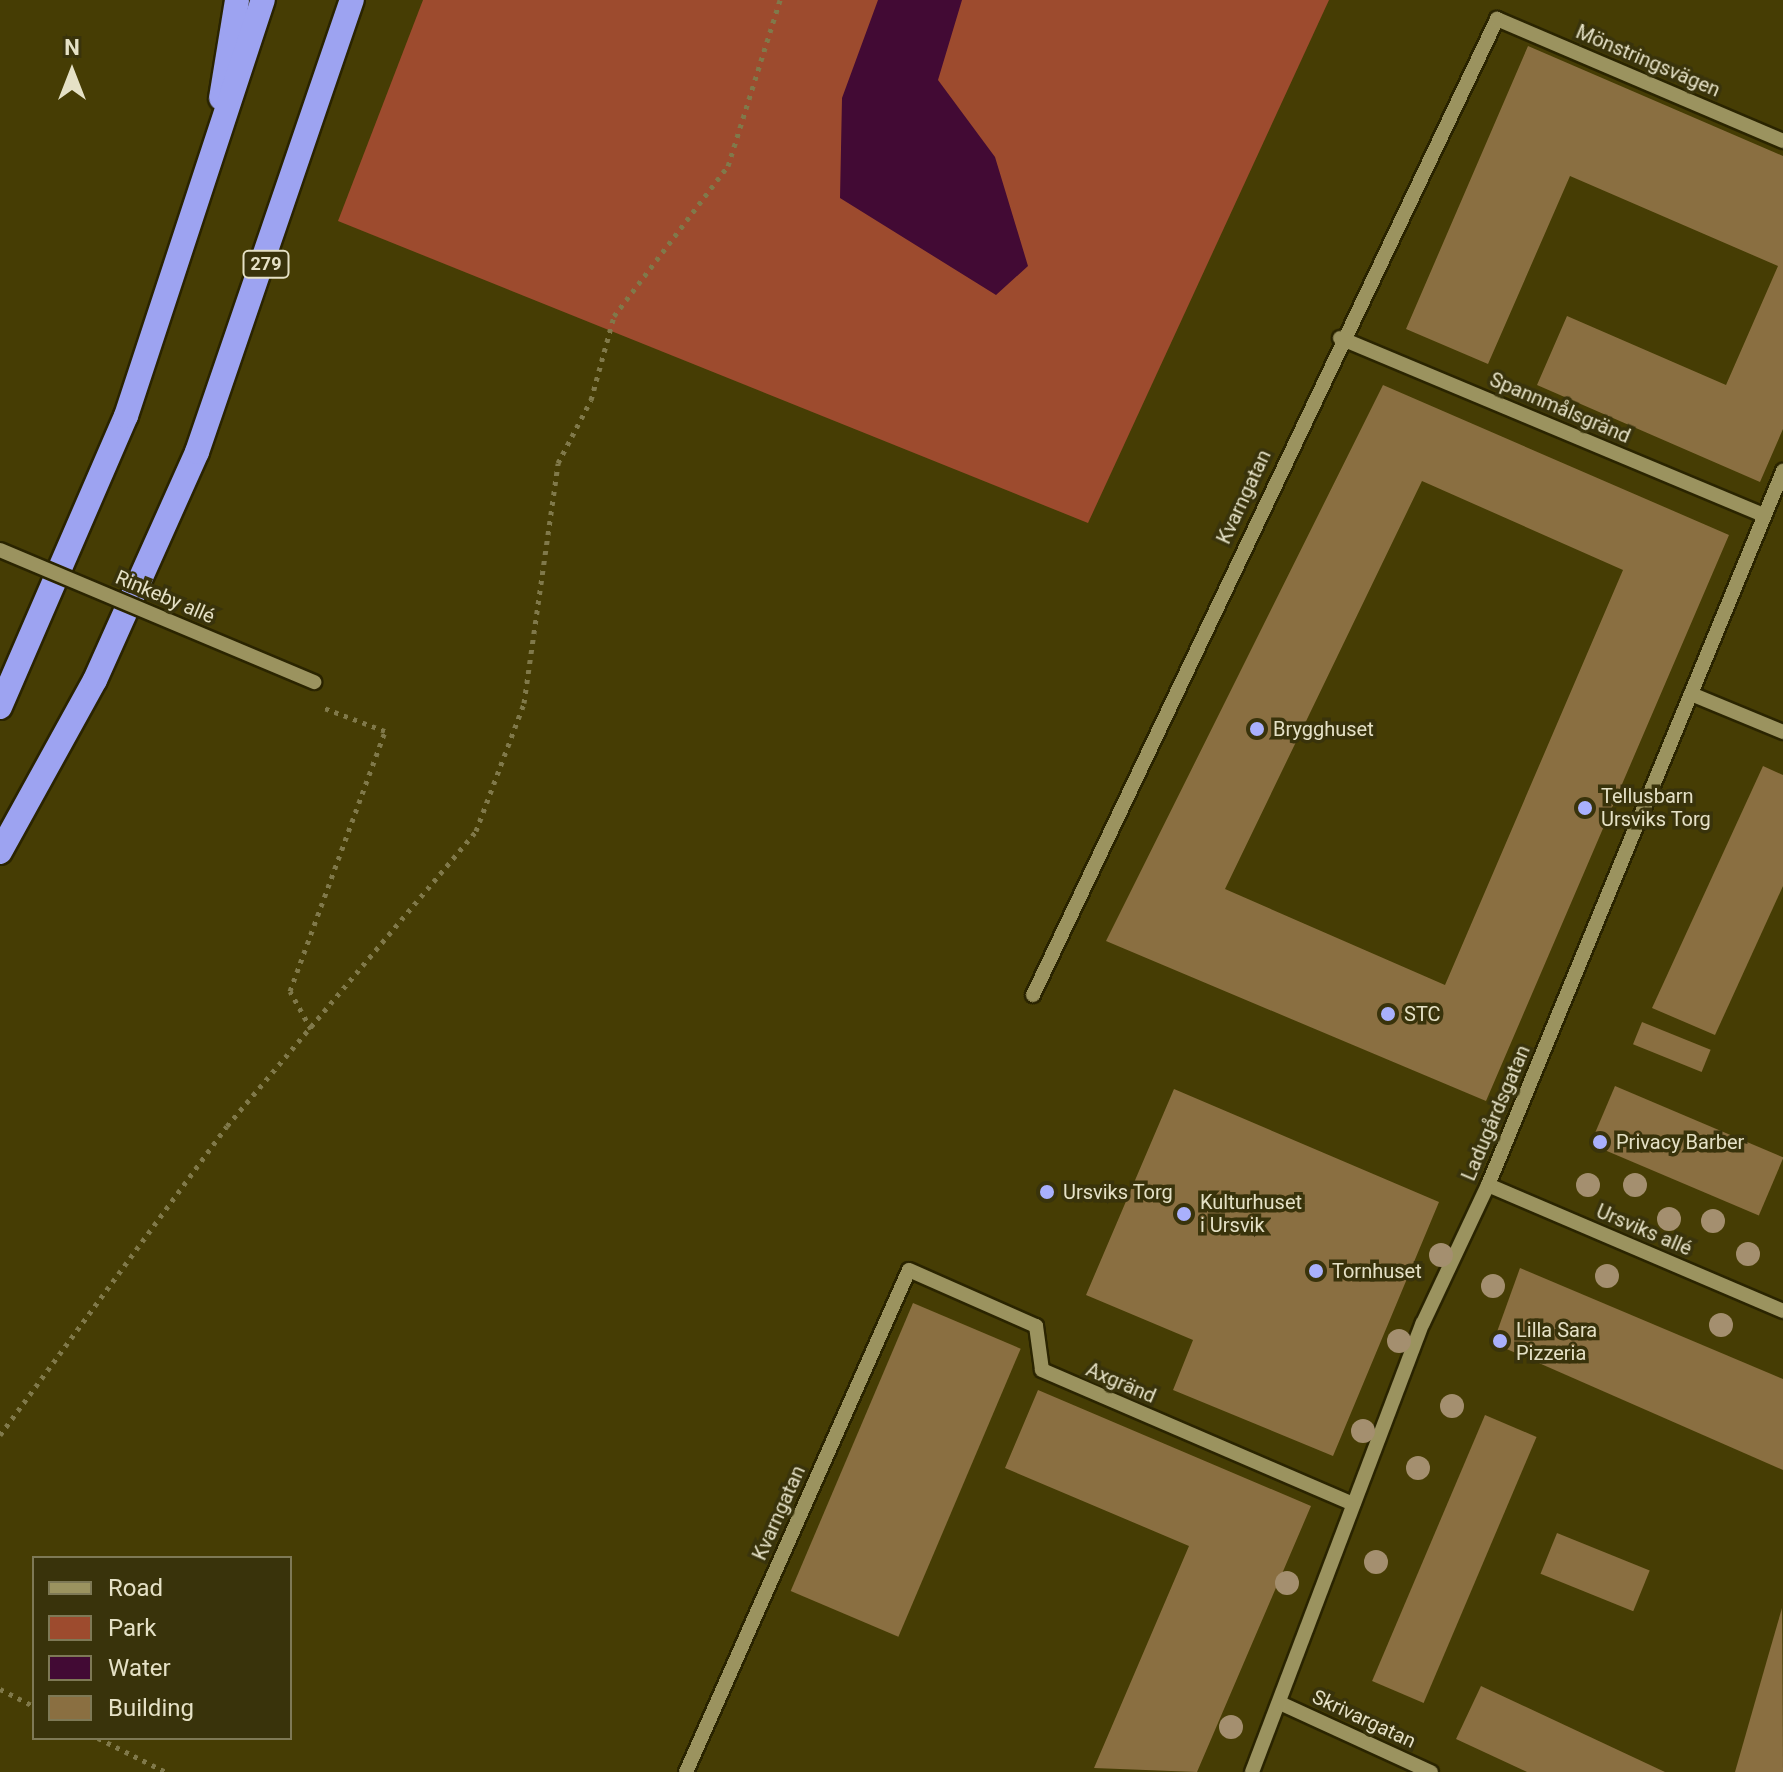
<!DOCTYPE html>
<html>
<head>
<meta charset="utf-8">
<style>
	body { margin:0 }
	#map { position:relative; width:1783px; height:1772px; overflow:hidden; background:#463d04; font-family:Roboto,sans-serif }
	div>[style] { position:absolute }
	.green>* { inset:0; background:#9d4b2e }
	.water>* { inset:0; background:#420a34 }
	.building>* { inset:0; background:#8a6f41; transform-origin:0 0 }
	.path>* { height:5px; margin-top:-2.5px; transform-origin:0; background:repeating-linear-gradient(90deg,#80794a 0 4px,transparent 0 10px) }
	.roads { filter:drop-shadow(2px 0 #2a2400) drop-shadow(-2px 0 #2a2400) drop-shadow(0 2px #2a2400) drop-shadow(0 -2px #2a2400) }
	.minor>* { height:14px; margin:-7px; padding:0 7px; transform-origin:7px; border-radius:7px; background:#9b935f }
	.highway>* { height:24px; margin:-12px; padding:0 12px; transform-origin:12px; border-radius:12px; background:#9da3f1 }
	.bridges { filter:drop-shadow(2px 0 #2a2400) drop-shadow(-2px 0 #2a2400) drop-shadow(0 2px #2a2400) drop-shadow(0 -2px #2a2400) }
	.minor-bridge>* { height:14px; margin:-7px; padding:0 7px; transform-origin:7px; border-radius:7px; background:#9b935f }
	.trees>* { width:24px; height:24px; margin:-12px; border-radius:50%; background:#a48f6f }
	.dots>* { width:22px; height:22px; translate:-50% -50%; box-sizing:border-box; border:4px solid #39330b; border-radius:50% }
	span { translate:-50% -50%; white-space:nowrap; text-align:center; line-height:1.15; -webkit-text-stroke:7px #39330b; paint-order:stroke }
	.shield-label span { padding:2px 6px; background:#39330b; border:2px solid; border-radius:6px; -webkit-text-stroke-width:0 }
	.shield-label { font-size:18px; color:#e5e1c6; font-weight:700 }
	.street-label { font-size:20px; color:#e5e1c6 }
	.poi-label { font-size:20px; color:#e5e1c6 }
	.left { translate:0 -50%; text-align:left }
	.legend { position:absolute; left:32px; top:1556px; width:260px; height:184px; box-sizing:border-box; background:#39330b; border:2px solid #7e7956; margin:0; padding:10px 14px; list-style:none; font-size:24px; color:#e5e1c6 }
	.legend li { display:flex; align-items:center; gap:16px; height:40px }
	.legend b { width:40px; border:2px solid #7e7956 }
	.north { position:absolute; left:32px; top:32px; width:80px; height:80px; -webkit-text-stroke:6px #39330b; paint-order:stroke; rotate:0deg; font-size:22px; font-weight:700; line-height:32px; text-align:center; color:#e5e1c6 }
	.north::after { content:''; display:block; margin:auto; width:28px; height:36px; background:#e5e1c6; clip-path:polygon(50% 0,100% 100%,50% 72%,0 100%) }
</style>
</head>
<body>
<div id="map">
	<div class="green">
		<div style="clip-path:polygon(423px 0,1329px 0,1088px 523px,338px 221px)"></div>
	</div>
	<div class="water">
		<div style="clip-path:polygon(878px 0,962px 0,938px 80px,995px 157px,1028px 266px,996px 295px,840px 198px,842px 98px)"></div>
	</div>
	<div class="building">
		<div style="clip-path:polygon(1528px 46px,1783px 156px,1783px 429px,1760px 482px,1537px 385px,1567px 316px,1726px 385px,1778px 266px,1570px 176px,1488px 364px,1406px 329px)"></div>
		<div style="clip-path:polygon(evenodd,1383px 385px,1729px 535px,1486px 1101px,1106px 941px,1383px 385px,1422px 481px,1623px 570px,1445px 985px,1225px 889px,1422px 481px)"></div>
		<div style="clip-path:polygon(1763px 766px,1783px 775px,1783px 886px,1715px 1035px,1652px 1008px)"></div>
		<div style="left:1642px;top:1022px;width:74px;height:24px;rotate:22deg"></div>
		<div style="left:1615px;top:1086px;width:183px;height:63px;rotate:23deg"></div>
		<div style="clip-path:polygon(1174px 1089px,1439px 1202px,1333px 1456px,1173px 1390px,1193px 1340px,1086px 1295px)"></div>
		<div style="clip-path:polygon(1520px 1268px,1783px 1379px,1783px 1470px,1493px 1343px)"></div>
		<div style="left:913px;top:1303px;width:117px;height:313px;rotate:23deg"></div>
		<div style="clip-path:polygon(1038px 1390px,1311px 1506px,1197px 1772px,1094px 1768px,1189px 1546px,1005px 1468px)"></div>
		<div style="left:1485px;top:1415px;width:56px;height:289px;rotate:23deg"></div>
		<div style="left:1557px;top:1533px;width:100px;height:44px;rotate:22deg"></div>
		<div style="clip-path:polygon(1782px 1608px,1783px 1772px,1735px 1772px,1767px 1660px)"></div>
		<div style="clip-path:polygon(1481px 1686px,1665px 1772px,1527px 1772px,1456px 1739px)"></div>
	</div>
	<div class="path">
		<div style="left:311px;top:1029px;width:43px;rotate:-118.9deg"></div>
		<div style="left:290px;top:991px;width:277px;rotate:-69.9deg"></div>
		<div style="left:385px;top:731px;width:65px;rotate:-159.3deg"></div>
		<div style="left:0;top:1435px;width:383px;rotate:-53.7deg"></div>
		<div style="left:227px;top:1126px;width:386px;rotate:-49.8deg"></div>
		<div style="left:476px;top:831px;width:137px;rotate:-69.4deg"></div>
		<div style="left:524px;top:703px;width:242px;rotate:-81.9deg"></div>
		<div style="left:558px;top:463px;width:71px;rotate:-62.4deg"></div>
		<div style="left:591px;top:400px;width:87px;rotate:-74.7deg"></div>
		<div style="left:614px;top:316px;width:188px;rotate:-52.8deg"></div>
		<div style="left:728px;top:166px;width:174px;rotate:-72.6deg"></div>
		<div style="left:0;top:1689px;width:38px;rotate:27deg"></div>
		<div style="left:98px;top:1738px;width:76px;rotate:26.6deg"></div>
	</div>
	<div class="roads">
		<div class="minor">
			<div style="left:1340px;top:338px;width:459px;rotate:22.7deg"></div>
			<div style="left:1691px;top:694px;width:100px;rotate:22.4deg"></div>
			<div style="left:1033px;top:995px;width:1081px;rotate:-64.57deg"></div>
			<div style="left:1497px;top:19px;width:311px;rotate:23.1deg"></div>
			<div style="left:1488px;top:1185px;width:321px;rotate:23.1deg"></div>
			<div style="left:1280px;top:1703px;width:166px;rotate:24.6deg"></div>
			<div style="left:686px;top:1772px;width:549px;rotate:-66.05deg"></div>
			<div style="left:909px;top:1270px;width:139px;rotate:23.8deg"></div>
			<div style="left:1036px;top:1326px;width:44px;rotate:82.2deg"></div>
			<div style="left:1042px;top:1370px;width:339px;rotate:23.3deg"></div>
			<div style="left:1252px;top:1772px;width:480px;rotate:-69.2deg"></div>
			<div style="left:1423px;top:1323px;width:153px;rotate:-64.8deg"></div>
			<div style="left:1488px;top:1185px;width:773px;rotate:-67.55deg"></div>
		</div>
		<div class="highway">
			<div style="left:221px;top:98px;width:99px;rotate:-80.7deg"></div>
			<div style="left:0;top:707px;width:317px;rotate:-66.6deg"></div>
			<div style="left:126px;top:416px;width:438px;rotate:-71.8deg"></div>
			<div style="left:0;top:852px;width:196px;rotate:-61.1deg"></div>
			<div style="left:95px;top:680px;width:250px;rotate:-65.9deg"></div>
			<div style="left:197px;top:452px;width:478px;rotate:-71.1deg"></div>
		</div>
	</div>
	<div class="bridges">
		<div class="minor-bridge">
			<div style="left:0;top:550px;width:341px;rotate:22.8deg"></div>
		</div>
	</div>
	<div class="trees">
		<div style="left:1588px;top:1185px"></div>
		<div style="left:1635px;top:1185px"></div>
		<div style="left:1669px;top:1219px"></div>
		<div style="left:1713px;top:1221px"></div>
		<div style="left:1748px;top:1254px"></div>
		<div style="left:1441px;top:1255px"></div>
		<div style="left:1607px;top:1276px"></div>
		<div style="left:1493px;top:1286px"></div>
		<div style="left:1721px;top:1325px"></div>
		<div style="left:1399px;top:1341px"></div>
		<div style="left:1452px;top:1406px"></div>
		<div style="left:1363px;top:1431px"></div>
		<div style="left:1418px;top:1468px"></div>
		<div style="left:1376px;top:1562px"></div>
		<div style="left:1287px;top:1583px"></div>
		<div style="left:1231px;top:1727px"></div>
	</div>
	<div class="dots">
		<div style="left:1257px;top:729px;background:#a9b0fc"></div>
		<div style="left:1585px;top:808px;background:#a9b0fc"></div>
		<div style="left:1388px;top:1014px;background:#a9b0fc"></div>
		<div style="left:1600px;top:1142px;background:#a9b0fc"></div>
		<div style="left:1047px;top:1192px;background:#a9b0fc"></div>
		<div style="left:1184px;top:1214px;background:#a9b0fc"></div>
		<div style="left:1316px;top:1271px;background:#a9b0fc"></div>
		<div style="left:1500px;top:1341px;background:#a9b0fc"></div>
	</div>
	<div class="shield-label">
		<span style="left:266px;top:264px">279</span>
	</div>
	<div class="street-label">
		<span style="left:1648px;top:61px;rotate:23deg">Mönstringsvägen</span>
		<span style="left:1560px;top:408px;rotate:23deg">Spannmålsgränd</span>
		<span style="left:1244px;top:497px;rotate:-65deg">Kvarngatan</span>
		<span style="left:165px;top:597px;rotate:23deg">Rinkeby allé</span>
		<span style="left:1496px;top:1113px;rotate:-67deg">Ladugårdsgatan</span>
		<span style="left:1644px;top:1230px;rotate:23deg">Ursviks allé</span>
		<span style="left:1121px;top:1383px;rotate:23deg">Axgränd</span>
		<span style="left:779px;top:1513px;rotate:-66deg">Kvarngatan</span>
		<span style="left:1364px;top:1719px;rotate:25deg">Skrivargatan</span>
	</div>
	<div class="poi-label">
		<span class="left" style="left:1273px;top:729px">Brygghuset</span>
		<span class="left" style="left:1601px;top:808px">Tellusbarn<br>Ursviks Torg</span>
		<span class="left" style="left:1404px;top:1014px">STC</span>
		<span class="left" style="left:1616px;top:1142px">Privacy Barber</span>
		<span class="left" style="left:1063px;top:1192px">Ursviks Torg</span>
		<span class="left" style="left:1200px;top:1214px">Kulturhuset<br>i Ursvik</span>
		<span class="left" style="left:1332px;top:1271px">Tornhuset</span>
		<span class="left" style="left:1516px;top:1342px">Lilla Sara<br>Pizzeria</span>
	</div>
	<ul class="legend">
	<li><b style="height:10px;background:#9b935f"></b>Road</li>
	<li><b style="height:22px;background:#9d4b2e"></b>Park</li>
	<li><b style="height:22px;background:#420a34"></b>Water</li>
	<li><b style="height:22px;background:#8a6f41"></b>Building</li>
	</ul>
	<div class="north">N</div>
</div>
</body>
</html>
